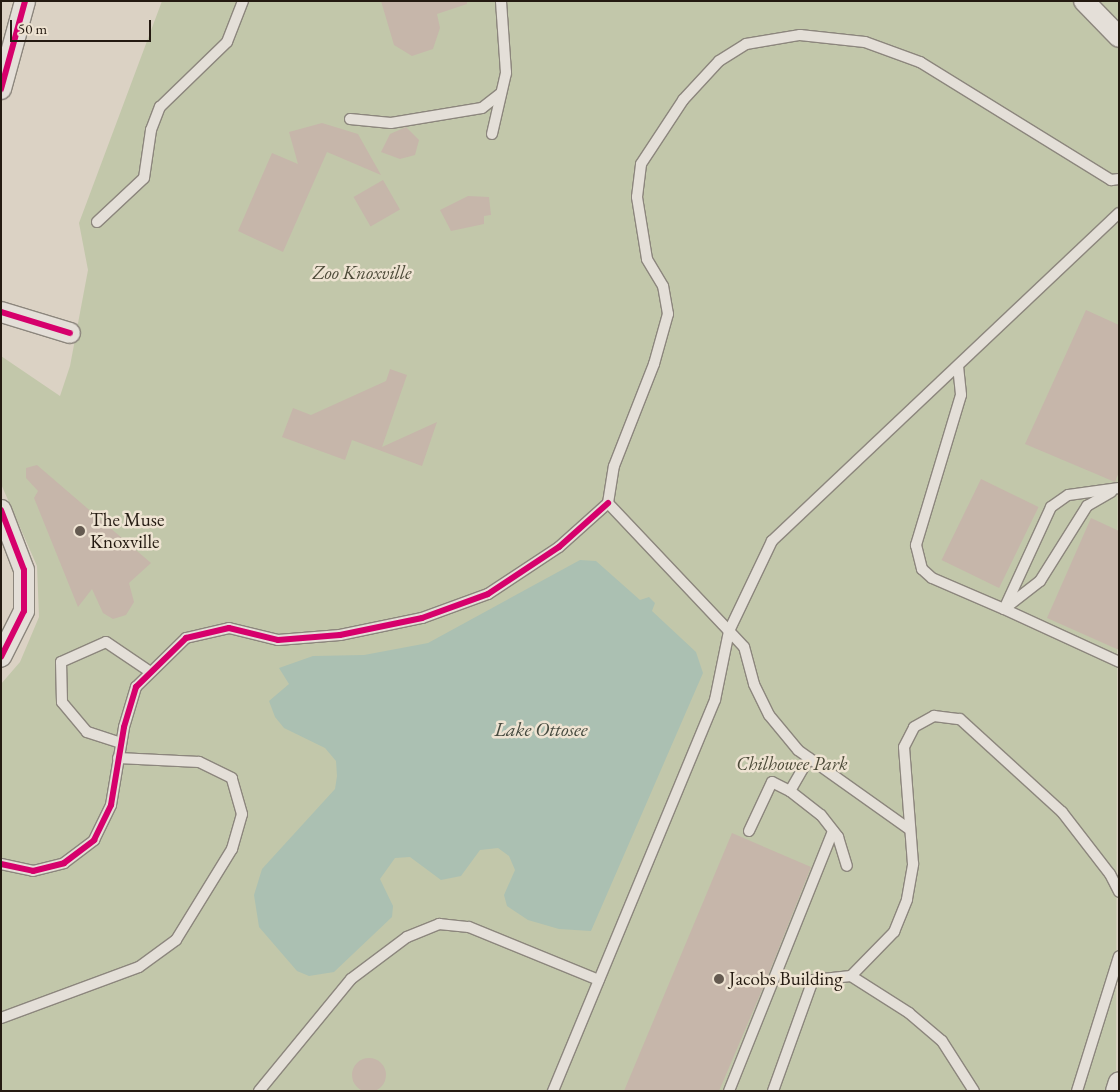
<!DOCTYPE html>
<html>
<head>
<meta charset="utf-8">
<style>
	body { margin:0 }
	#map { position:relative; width:1120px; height:1092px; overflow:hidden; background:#dbd2c4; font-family:"EB Garamond",serif }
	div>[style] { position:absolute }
	.green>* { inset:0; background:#c2c7aa }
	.water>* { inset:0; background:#abc0b2 }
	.building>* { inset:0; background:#c6b6aa; transform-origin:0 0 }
	.round { border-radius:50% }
	.roads { filter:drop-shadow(1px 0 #8c867d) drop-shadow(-1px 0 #8c867d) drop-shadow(0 1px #8c867d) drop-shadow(0 -1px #8c867d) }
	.lane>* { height:10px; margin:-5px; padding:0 5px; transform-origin:5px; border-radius:5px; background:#e4dfd8 }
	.street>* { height:20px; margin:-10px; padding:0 10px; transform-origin:10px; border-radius:10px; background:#e4dfd8 }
	.cycleway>* { height:6px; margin:-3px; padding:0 3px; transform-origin:3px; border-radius:3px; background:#d6006c }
	.dots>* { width:14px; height:14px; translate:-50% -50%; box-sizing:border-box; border:2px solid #eee3d2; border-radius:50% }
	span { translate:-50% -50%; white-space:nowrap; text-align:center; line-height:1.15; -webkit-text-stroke:5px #eee3d2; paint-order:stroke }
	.park-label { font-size:19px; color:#4d4b39; font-style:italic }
	.poi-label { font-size:19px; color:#241a11 }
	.left { translate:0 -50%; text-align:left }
	.water-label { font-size:20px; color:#464a3f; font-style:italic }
	.frame { position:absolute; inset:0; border:2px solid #241a11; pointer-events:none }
	.scale { position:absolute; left:10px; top:20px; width:141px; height:22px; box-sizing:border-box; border:2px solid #241a11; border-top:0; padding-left:6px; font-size:15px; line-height:18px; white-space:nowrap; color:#241a11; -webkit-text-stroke:4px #eee3d2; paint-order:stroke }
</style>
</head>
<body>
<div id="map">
	<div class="green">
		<div style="clip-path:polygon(162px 1px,1119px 1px,1116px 1091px,1px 1091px,1px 684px,20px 662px,39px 617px,37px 566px,1px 484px,1px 356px,60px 396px,70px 366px,88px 270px,79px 223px)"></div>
	</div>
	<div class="water">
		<div style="clip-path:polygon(580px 560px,596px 561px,640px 600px,649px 597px,655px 603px,652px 611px,696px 652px,703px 673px,591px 931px,559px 929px,528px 920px,507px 906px,504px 895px,515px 870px,509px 856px,498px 848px,480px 850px,461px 876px,441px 880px,410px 857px,395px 858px,380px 879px,393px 906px,392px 917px,334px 972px,309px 976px,297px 971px,259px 927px,254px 895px,262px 869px,335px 789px,337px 776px,336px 761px,325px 748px,284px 728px,275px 717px,269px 701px,289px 684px,279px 668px,313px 656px,364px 655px,428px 643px)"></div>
	</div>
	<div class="building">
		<div style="clip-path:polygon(381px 1px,467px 1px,467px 4px,437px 14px,440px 28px,433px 49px,412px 56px,394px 45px)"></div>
		<div style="clip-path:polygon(322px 123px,358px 134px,381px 175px,327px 152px,283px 252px,238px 231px,272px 153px,298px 164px,289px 132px)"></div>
		<div style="clip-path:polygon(406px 127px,419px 140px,415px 155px,400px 159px,381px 152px,390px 134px)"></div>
		<div style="left:383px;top:180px;width:34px;height:34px;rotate:60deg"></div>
		<div style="clip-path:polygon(468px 196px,489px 197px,491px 215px,484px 216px,484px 224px,451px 231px,440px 210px)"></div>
		<div style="clip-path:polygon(1086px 310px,1119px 325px,1119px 472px,1115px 482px,1025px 444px)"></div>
		<div style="clip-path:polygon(390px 369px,407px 375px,382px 447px,437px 422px,422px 466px,352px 440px,345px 460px,282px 437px,293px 408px,311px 415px,386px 381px)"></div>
		<div style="clip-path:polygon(37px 465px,151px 563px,129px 583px,134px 602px,126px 615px,113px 619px,103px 613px,92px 589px,78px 607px,34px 498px,38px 491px,26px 478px,26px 468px)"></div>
		<div style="left:981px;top:479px;width:64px;height:90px;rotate:26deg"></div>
		<div style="clip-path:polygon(1091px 518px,1119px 531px,1119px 650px,1047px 618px)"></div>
		<div style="clip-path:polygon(732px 833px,811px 867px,765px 983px,719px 1091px,624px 1091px)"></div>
		<div class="round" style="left:352px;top:1058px;width:34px;height:34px"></div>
	</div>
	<div class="roads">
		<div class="lane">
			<div style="left:350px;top:119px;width:41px;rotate:5.6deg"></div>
			<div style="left:391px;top:123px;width:92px;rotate:-9.4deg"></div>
			<div style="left:482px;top:108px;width:24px;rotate:-38deg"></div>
			<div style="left:492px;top:134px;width:63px;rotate:-77.1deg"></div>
			<div style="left:506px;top:73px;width:72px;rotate:-94deg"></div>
			<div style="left:97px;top:222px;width:64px;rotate:-43.1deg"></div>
			<div style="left:144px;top:178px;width:49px;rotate:-81.7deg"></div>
			<div style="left:151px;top:130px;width:25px;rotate:-69deg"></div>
			<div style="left:160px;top:107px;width:93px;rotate:-44.1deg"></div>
			<div style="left:227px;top:42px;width:44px;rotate:-68.7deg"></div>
			<div style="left:958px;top:366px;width:29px;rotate:84deg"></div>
			<div style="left:961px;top:395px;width:157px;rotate:106.7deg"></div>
			<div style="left:916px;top:545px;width:25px;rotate:76deg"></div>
			<div style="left:922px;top:569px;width:13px;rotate:42deg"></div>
			<div style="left:932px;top:578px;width:78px;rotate:23.3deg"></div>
			<div style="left:1004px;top:609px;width:46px;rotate:-37.9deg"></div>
			<div style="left:1040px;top:581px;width:89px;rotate:-57.9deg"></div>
			<div style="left:1087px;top:506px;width:28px;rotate:-30deg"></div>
			<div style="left:1119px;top:488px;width:51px;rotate:172.2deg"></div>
			<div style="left:1068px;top:495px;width:21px;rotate:145deg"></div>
			<div style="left:1051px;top:507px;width:112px;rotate:114.7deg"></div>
			<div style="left:1004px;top:609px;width:127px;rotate:24.7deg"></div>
			<div style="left:121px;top:743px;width:36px;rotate:-162deg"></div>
			<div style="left:87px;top:732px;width:39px;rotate:-130deg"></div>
			<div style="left:62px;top:702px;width:40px;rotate:-91.4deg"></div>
			<div style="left:61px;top:662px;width:49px;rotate:-24deg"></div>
			<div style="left:106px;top:642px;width:52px;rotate:34deg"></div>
			<div style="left:809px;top:758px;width:38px;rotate:120deg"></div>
			<div style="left:790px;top:791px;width:39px;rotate:38deg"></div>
			<div style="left:821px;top:815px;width:28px;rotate:52deg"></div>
			<div style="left:838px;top:837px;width:30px;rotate:73deg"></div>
			<div style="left:909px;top:829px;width:136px;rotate:-144.6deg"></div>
			<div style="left:798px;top:750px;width:45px;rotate:-129.6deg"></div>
			<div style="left:769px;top:715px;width:34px;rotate:-116deg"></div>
			<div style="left:754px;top:684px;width:38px;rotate:-105deg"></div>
			<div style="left:744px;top:647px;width:22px;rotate:-133deg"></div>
			<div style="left:729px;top:631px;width:100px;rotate:-64.5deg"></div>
			<div style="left:772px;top:541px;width:477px;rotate:-43.4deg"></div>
			<div style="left:749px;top:831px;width:54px;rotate:-64.9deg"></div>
			<div style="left:772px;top:782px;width:20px;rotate:27deg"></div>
			<div style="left:1px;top:864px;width:33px;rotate:12deg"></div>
			<div style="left:33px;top:871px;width:32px;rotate:-14deg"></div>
			<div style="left:64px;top:863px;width:38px;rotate:-37deg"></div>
			<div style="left:94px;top:840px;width:39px;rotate:-64deg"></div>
			<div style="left:111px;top:805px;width:79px;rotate:-80.5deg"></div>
			<div style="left:124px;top:727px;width:42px;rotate:-73.3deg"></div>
			<div style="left:136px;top:687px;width:70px;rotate:-44.4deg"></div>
			<div style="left:186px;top:638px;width:44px;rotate:-13.1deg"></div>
			<div style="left:229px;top:628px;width:50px;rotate:13.8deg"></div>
			<div style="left:278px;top:640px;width:62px;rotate:-4.6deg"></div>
			<div style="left:340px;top:635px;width:84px;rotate:-11.7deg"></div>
			<div style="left:422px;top:618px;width:70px;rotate:-20deg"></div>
			<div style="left:488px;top:594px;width:85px;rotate:-33.5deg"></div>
			<div style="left:559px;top:547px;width:66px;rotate:-41.9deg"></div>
			<div style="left:608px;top:503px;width:37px;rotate:-81deg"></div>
			<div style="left:614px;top:466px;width:110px;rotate:-68.6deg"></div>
			<div style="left:654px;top:364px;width:52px;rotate:-74.4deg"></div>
			<div style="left:668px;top:314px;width:28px;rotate:-100deg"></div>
			<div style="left:663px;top:286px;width:31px;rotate:-121deg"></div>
			<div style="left:647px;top:259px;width:63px;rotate:-99.2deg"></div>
			<div style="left:637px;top:197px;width:33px;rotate:-83deg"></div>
			<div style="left:641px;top:164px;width:77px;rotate:-56.7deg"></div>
			<div style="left:683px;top:100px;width:53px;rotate:-47.3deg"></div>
			<div style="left:719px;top:61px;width:32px;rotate:-32deg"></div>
			<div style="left:746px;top:44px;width:55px;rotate:-9.5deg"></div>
			<div style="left:800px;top:35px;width:65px;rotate:6.1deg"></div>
			<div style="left:865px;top:42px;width:59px;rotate:20deg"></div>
			<div style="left:920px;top:62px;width:225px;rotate:31.7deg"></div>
			<div style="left:1111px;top:180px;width:8px;rotate:-7deg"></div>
			<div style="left:851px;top:976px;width:62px;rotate:-45.7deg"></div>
			<div style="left:894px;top:932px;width:35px;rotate:-68deg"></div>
			<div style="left:907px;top:899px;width:36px;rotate:-80deg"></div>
			<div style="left:913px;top:864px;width:117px;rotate:-94.4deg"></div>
			<div style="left:904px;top:747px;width:22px;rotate:-63deg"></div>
			<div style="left:914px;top:727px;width:23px;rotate:-29deg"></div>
			<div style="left:934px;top:716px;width:26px;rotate:7deg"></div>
			<div style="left:960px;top:719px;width:138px;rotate:42.4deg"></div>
			<div style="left:1062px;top:812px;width:78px;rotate:52.3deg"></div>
			<div style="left:1110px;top:874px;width:20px;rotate:63deg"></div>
			<div style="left:1px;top:1018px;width:147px;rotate:-20.3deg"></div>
			<div style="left:139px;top:967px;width:46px;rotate:-36.1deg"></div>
			<div style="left:176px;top:940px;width:107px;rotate:-58.4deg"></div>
			<div style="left:232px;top:849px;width:36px;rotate:-74deg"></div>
			<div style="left:242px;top:814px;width:37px;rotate:-106deg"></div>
			<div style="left:232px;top:778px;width:37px;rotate:-154deg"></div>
			<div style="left:199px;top:762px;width:81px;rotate:-177.2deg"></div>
			<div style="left:259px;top:1091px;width:145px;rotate:-50.6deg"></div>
			<div style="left:351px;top:979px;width:70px;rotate:-36.9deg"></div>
			<div style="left:407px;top:937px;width:35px;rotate:-22deg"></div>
			<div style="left:439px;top:924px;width:30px;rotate:6deg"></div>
			<div style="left:469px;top:927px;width:140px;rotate:22.2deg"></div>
			<div style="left:553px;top:1091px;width:423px;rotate:-67.5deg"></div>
			<div style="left:715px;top:700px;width:70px;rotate:-78.5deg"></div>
			<div style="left:729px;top:631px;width:176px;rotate:-133.4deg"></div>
			<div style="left:729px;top:1091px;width:280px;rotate:-68.2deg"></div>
			<div style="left:773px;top:1091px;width:118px;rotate:-70.2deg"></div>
			<div style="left:813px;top:980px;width:38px;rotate:-6deg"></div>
			<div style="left:851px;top:976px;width:69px;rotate:32.5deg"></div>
			<div style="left:909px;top:1013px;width:43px;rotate:40.3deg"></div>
			<div style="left:942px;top:1041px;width:59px;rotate:57.4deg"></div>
			<div style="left:1077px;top:1091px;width:141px;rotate:-72.7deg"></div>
		</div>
		<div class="street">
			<div style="left:1084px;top:1px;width:50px;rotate:45.8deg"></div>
			<div style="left:1px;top:89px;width:91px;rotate:-74.7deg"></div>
			<div style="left:1px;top:312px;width:72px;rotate:16.9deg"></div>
			<div style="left:1px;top:510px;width:64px;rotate:69deg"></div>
			<div style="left:24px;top:570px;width:41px;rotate:90deg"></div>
			<div style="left:24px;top:611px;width:51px;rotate:116.6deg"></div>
			<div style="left:1116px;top:1091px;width:9px;rotate:-72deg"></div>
		</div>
	</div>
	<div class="cycleway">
		<div style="left:1px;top:89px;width:91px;rotate:-74.7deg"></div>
		<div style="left:1px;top:312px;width:72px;rotate:16.9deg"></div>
		<div style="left:1px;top:510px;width:64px;rotate:69deg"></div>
		<div style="left:24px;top:570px;width:41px;rotate:90deg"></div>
		<div style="left:24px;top:611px;width:51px;rotate:116.6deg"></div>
		<div style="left:1px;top:864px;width:33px;rotate:12deg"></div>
		<div style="left:33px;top:871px;width:32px;rotate:-14deg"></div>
		<div style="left:64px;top:863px;width:38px;rotate:-37deg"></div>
		<div style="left:94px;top:840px;width:39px;rotate:-64deg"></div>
		<div style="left:111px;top:805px;width:79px;rotate:-80.5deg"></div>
		<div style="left:124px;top:727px;width:42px;rotate:-73.3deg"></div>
		<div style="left:136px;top:687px;width:70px;rotate:-44.4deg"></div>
		<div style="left:186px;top:638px;width:44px;rotate:-13.1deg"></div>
		<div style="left:229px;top:628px;width:50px;rotate:13.8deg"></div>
		<div style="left:278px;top:640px;width:62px;rotate:-4.6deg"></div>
		<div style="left:340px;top:635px;width:84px;rotate:-11.7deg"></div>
		<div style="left:422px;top:618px;width:70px;rotate:-20deg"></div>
		<div style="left:488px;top:594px;width:85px;rotate:-33.5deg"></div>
		<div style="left:559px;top:547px;width:66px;rotate:-41.9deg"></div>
	</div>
	<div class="dots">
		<div style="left:80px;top:531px;background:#645a50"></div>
		<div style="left:719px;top:979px;background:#645a50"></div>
	</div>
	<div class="park-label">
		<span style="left:362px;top:273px">Zoo Knoxville</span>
		<span style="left:792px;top:764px">Chilhowee Park</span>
	</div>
	<div class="poi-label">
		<span class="left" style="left:90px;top:531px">The Muse<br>Knoxville</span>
		<span class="left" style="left:729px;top:979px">Jacobs Building</span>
	</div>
	<div class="water-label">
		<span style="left:541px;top:729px">Lake Ottosee</span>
	</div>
	<div class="frame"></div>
	<div class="scale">50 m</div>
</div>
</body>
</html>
